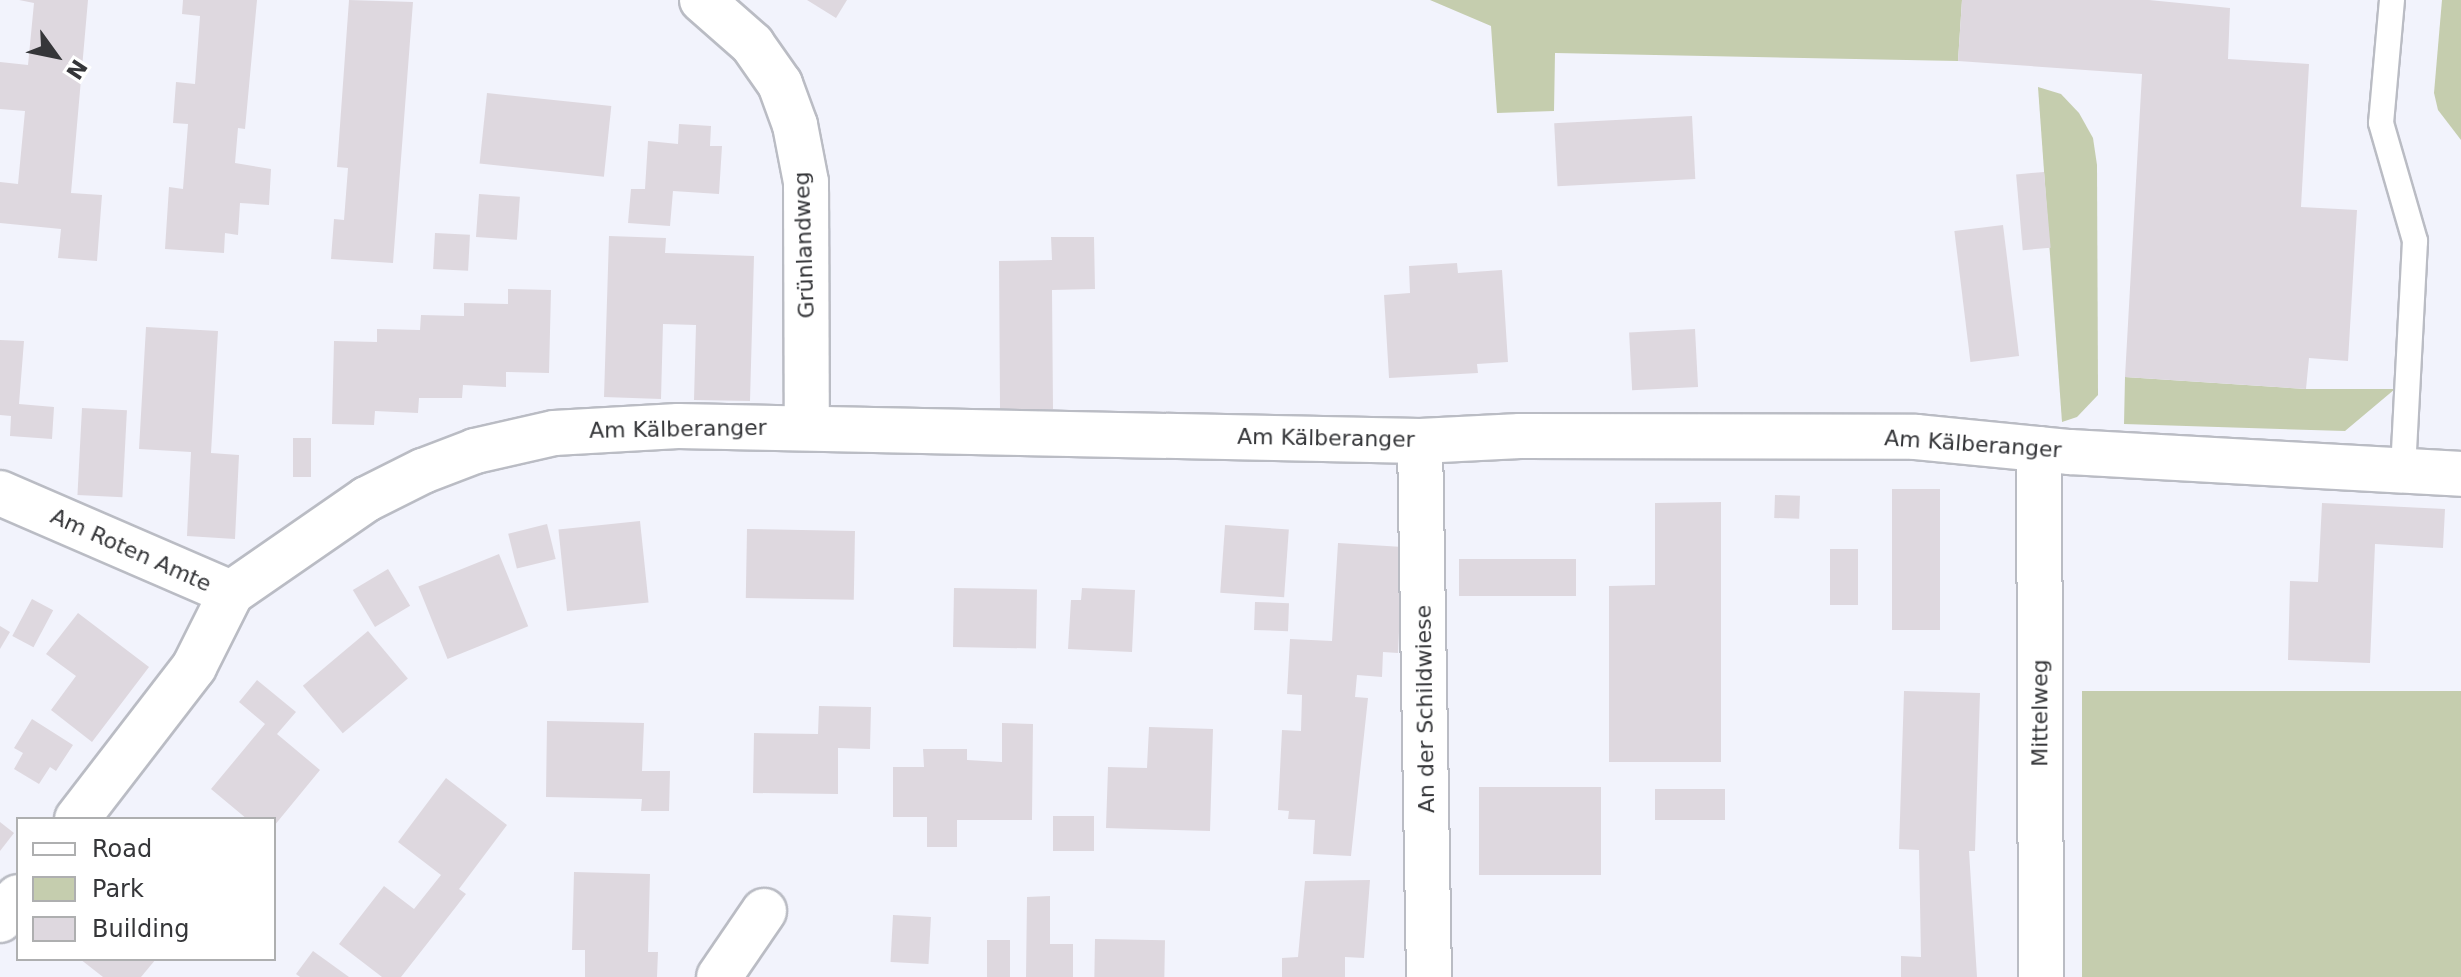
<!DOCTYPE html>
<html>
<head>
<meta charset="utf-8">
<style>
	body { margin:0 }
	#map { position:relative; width:2461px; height:977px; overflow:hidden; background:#f2f3fc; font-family:"DejaVu Sans",sans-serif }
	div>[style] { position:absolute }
	.green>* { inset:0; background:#c5cdae; transform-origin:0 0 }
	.building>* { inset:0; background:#ded8df; transform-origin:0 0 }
	.roads { filter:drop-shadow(2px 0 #babcc4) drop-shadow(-2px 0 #babcc4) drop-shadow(0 2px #babcc4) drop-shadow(0 -2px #babcc4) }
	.service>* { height:24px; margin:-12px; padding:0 12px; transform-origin:12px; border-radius:12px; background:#fff }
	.minor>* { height:44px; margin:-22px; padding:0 22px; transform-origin:22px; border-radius:22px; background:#fff }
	span { translate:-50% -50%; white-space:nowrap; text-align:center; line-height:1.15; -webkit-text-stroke:8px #fff; paint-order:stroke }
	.street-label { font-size:22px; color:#353639 }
	.legend { position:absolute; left:16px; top:817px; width:260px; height:144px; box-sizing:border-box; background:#fff; border:2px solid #aeafb0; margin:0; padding:10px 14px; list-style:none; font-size:24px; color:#353639 }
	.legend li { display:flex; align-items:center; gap:16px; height:40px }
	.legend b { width:40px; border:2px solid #aeafb0 }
	.north { position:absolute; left:16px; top:16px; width:80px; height:80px; -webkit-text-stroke:6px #fff; paint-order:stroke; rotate:123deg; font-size:22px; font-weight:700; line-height:32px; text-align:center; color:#353639 }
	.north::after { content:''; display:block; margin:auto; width:28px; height:36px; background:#353639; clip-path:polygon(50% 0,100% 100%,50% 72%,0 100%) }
</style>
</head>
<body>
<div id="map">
	<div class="green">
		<div style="clip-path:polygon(1430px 0,1962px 0,1958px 61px,1555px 53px,1554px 111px,1497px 113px,1491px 26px)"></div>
		<div style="clip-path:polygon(2442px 0,2461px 0,2461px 140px,2438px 110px,2434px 93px)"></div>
		<div style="clip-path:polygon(2038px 87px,2061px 94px,2079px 113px,2093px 138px,2097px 165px,2098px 395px,2077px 417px,2062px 422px)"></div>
		<div style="clip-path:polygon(2125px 377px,2306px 389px,2395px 389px,2345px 431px,2124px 424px)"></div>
		<div style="left:2082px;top:691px;width:379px;height:286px"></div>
	</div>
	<div class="building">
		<div style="clip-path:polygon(19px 0,88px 0,71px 193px,102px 195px,97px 261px,58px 258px,61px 229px,0 223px,0 182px,18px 184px,25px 111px,0 109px,0 62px,28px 65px,34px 3px)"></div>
		<div style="clip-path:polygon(183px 0,257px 0,245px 129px,238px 128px,235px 163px,271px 169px,269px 205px,240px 203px,238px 235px,225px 233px,224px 253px,165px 249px,169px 187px,183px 189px,188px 124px,173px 123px,176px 82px,195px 84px,200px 16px,182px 14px)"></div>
		<div style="clip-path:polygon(349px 0,413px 2px,393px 263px,331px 259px,334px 219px,344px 220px,348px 168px,337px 167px)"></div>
		<div style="clip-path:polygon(807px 0,847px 0,836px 18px)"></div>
		<div style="clip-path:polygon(1962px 0,2149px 0,2230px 8px,2228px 59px,2309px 64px,2301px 207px,2357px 210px,2348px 361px,2309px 358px,2306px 389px,2125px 377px,2142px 74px,1958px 61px)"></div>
		<div style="left:487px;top:93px;width:125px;height:71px;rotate:6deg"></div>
		<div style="left:1692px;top:116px;width:63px;height:138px;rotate:87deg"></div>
		<div style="clip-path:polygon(679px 124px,711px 126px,710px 146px,722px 146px,719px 194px,673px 191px,670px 226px,628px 223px,631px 189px,645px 189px,648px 141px,678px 144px)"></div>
		<div style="left:2044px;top:172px;width:76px;height:28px;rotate:85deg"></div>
		<div style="left:479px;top:194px;width:41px;height:43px;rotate:4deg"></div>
		<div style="left:2003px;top:225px;width:132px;height:49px;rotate:83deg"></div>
		<div style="left:435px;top:233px;width:35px;height:36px;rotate:3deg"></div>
		<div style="clip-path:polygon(609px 236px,666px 238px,665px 253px,754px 256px,750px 401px,694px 400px,696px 325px,663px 324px,661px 399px,604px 397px)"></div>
		<div style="clip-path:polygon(1051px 237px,1094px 237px,1095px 289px,1052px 290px,1053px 409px,1000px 410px,999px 261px,1052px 260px)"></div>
		<div style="clip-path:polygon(1457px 263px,1458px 273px,1502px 270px,1508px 362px,1477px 364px,1478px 373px,1389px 378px,1384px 295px,1410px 293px,1409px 266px)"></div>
		<div style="clip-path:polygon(508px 289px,551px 290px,549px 373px,506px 372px,506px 387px,463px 385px,462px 398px,419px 398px,418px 413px,375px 411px,374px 425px,332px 424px,334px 341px,377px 342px,377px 329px,420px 330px,421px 315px,464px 316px,464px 303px,508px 304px)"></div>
		<div style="clip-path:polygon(146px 327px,218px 331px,211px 453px,239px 455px,235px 539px,187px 536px,191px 452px,139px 449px)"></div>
		<div style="left:1695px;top:329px;width:58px;height:66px;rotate:87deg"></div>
		<div style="clip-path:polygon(0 340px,24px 341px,19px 404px,54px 407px,52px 439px,10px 436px,11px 416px,0 415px)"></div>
		<div style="left:82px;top:408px;width:45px;height:87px;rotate:3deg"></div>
		<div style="left:293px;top:438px;width:18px;height:39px"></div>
		<div style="left:1940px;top:489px;width:141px;height:48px;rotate:90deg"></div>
		<div style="left:1775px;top:495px;width:25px;height:23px;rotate:2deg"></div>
		<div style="clip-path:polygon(1721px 502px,1721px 762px,1609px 762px,1609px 586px,1655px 585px,1655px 503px)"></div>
		<div style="clip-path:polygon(2322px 503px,2445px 509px,2443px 548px,2375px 544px,2370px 663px,2288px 660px,2290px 581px,2318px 582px)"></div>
		<div style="left:640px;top:521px;width:82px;height:82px;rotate:84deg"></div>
		<div style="left:547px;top:524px;width:36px;height:40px;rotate:76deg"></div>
		<div style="left:1225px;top:525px;width:64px;height:68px;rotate:4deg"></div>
		<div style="left:747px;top:529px;width:108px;height:69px;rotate:1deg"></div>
		<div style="clip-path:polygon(1338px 543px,1403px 547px,1398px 653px,1383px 652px,1382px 677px,1357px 675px,1355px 697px,1368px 698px,1351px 856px,1313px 854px,1315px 820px,1288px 819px,1289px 811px,1278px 810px,1282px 730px,1301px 731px,1302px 695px,1287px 694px,1290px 639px,1332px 641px)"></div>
		<div style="left:1830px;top:549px;width:28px;height:56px"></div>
		<div style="left:499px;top:554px;width:78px;height:87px;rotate:68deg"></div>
		<div style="left:1576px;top:559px;width:37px;height:117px;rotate:90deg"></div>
		<div style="left:388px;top:569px;width:43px;height:41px;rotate:59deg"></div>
		<div style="left:954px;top:588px;width:83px;height:59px;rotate:1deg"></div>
		<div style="clip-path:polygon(1082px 588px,1135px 590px,1132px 652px,1068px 649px,1071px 600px,1081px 600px)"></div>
		<div style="left:32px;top:599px;width:24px;height:42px;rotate:28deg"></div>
		<div style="left:1255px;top:602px;width:34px;height:28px;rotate:2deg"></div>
		<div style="clip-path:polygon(78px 613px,149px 667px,92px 742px,51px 710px,76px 676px,46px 654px)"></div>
		<div style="clip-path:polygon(0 626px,10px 632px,0 649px)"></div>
		<div style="left:368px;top:631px;width:62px;height:85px;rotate:50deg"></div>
		<div style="clip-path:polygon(257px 680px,296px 712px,277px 734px,320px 770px,274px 826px,274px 819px,247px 819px,211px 789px,265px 724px,239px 702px)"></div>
		<div style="clip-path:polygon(1904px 691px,1980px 693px,1975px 851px,1969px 851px,1977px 977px,1901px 977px,1901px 956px,1921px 957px,1919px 850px,1899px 849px)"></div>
		<div style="clip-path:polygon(819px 706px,871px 707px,870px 749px,838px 748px,838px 794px,753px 793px,754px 733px,818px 734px)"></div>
		<div style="clip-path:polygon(32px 719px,73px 745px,56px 771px,50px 767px,39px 784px,14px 769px,23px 753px,14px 748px)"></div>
		<div style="clip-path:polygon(547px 721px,644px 723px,642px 771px,670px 771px,669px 811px,641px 811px,642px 799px,546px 797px)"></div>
		<div style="clip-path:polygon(1002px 723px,1033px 724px,1032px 820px,957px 820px,957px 847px,927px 847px,927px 817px,893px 817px,893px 767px,924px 767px,923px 749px,967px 749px,967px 760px,1002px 762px)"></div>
		<div style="clip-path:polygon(1149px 727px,1213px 729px,1210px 831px,1106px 828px,1108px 767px,1147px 768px)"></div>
		<div style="clip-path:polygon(446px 778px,507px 825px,459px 889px,466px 894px,401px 977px,382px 977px,339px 944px,384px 886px,414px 909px,441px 875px,398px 842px)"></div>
		<div style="left:1601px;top:787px;width:88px;height:122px;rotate:90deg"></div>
		<div style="left:1655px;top:789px;width:70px;height:31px"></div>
		<div style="left:1053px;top:816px;width:41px;height:35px"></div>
		<div style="clip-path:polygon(0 822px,14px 833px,0 851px)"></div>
		<div style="clip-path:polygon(574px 872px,650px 874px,648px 952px,658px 952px,657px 977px,585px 977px,585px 950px,572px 950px)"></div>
		<div style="clip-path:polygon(1370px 880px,1364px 958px,1345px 957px,1345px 977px,1282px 977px,1282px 958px,1298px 957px,1305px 881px)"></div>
		<div style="clip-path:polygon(1050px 896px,1050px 944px,1073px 944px,1073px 977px,1026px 977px,1027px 897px)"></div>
		<div style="left:893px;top:915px;width:38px;height:47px;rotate:3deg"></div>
		<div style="left:1095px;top:939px;width:70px;height:38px;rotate:1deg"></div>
		<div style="left:987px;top:940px;width:23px;height:37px"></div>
		<div style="clip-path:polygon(313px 951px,349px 977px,300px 977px,296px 974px)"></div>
		<div style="clip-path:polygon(80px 959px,156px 959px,141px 977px,103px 977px)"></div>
	</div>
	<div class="roads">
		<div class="service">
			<div style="left:2392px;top:0;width:123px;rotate:95.1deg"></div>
			<div style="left:2381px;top:123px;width:123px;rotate:73.9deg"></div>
			<div style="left:2415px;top:241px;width:228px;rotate:93deg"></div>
		</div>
		<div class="minor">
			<div style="left:702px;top:0;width:67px;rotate:41.3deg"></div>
			<div style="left:752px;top:44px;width:49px;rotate:55deg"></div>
			<div style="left:780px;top:84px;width:44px;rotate:69.9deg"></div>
			<div style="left:795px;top:125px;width:58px;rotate:79.1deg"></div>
			<div style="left:806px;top:182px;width:246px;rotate:89.8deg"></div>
			<div style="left:1420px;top:441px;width:536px;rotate:89.04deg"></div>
			<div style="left:2039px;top:449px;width:528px;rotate:89.78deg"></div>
			<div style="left:0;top:493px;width:252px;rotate:23.4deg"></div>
			<div style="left:77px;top:819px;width:192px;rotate:-52.4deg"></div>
			<div style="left:194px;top:667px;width:83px;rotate:-63.4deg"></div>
			<div style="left:231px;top:593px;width:165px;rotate:-34.7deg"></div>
			<div style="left:367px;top:499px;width:63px;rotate:-26.6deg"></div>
			<div style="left:423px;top:471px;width:56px;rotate:-21deg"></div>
			<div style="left:475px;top:451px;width:81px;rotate:-12.8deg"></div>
			<div style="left:554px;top:433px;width:124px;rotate:-3.2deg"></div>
			<div style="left:678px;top:426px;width:742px;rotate:1.16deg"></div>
			<div style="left:1420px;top:441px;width:100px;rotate:-2.9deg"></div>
			<div style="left:1520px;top:436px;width:396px;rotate:0.1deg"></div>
			<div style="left:1916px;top:437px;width:155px;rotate:5.6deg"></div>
			<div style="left:2070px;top:452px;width:392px;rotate:3.2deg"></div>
			<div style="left:0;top:920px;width:29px;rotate:-52deg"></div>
			<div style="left:719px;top:977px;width:80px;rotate:-55.7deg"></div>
		</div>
	</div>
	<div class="street-label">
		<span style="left:804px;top:245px;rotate:-92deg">Grünlandweg</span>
		<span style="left:678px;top:429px;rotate:-1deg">Am Kälberanger</span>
		<span style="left:1326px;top:438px;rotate:1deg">Am Kälberanger</span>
		<span style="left:1973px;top:444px;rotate:4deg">Am Kälberanger</span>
		<span style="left:131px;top:550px;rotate:24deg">Am Roten Amte</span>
		<span style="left:1425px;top:709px;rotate:-91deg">An der Schildwiese</span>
		<span style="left:2040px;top:713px;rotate:-90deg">Mittelweg</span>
	</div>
	<ul class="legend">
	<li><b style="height:10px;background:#fff"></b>Road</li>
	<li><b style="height:22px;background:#c5cdae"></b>Park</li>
	<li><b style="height:22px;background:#ded8df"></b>Building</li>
	</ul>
	<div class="north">N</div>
</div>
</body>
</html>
